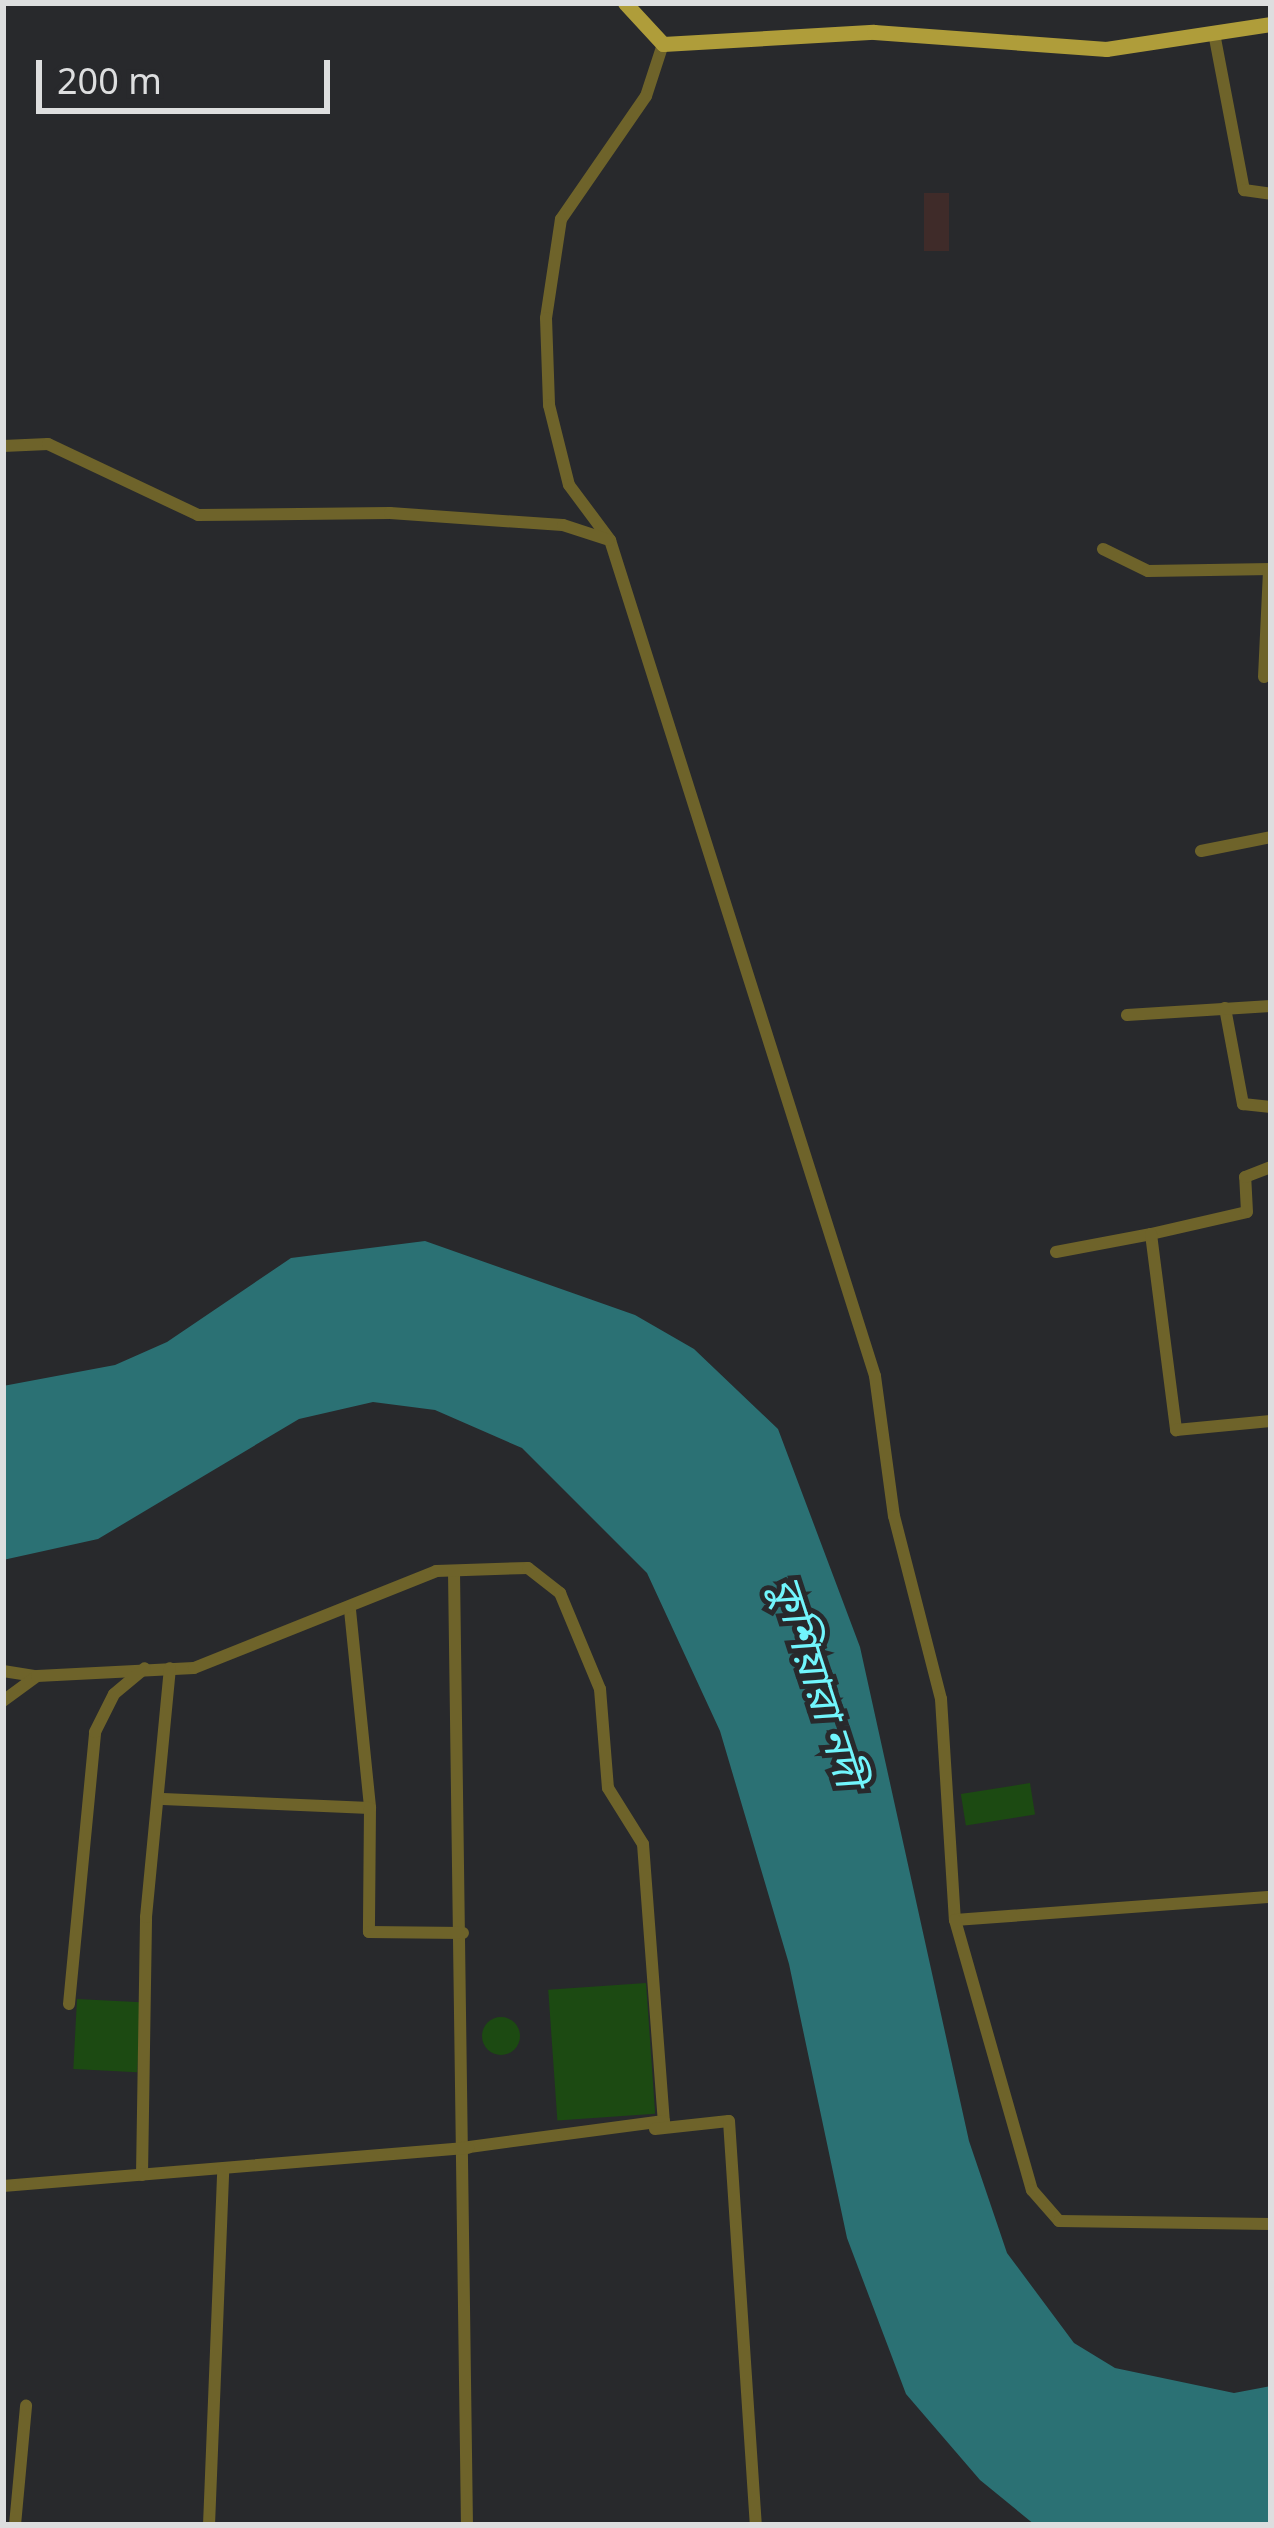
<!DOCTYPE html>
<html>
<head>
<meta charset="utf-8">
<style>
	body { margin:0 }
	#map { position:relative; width:1274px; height:2528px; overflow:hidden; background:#28292c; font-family:"Noto Sans","Noto Sans Bengali",sans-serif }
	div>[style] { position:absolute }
	.industrial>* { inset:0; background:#3f2b29; transform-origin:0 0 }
	.green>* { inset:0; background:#1c4a12; transform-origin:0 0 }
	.round { border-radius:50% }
	.water>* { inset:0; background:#2b7174 }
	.minor>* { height:12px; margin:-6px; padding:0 6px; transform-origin:6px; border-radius:6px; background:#6e632a }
	.major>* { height:15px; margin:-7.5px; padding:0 7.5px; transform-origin:7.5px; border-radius:7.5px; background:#af9d3a }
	span { translate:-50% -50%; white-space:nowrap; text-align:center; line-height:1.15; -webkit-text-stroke:10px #28292c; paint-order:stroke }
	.water-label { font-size:42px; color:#71f5fc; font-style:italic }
	.frame { position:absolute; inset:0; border:6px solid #dddedf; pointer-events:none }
	.scale { position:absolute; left:36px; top:60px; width:294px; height:54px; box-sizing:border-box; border:6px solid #dddedf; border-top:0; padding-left:15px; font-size:36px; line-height:42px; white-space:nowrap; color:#dddedf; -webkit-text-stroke:9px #28292c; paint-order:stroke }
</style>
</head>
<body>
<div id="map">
	<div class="industrial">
		<div style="left:924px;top:193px;width:25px;height:58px"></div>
	</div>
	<div class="green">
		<div style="left:1030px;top:1783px;width:32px;height:70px;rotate:81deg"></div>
		<div style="left:646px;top:1983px;width:131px;height:98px;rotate:86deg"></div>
		<div style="left:77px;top:1999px;width:64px;height:70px;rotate:3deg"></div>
		<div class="round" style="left:482px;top:2017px;width:38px;height:38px"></div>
	</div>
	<div class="water">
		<div style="clip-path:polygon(425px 1241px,635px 1315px,694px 1349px,778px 1429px,860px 1647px,969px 2141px,1007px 2253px,1074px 2343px,1115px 2368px,1234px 2393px,1271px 2386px,1271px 2525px,1035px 2525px,980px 2480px,906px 2394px,847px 2238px,789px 1964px,720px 1731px,647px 1573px,522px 1448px,435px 1410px,373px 1402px,299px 1419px,98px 1539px,3px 1560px,3px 1386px,115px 1365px,167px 1342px,291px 1258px)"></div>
	</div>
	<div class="minor">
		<div style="left:1214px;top:33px;width:160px;rotate:79.2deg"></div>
		<div style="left:1244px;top:190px;width:27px;rotate:8deg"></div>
		<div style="left:663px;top:44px;width:55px;rotate:108.1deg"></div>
		<div style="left:646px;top:96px;width:150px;rotate:124.6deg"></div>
		<div style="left:561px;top:219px;width:100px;rotate:98.6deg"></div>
		<div style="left:546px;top:318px;width:87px;rotate:88deg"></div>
		<div style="left:549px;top:405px;width:82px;rotate:76deg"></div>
		<div style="left:569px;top:485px;width:69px;rotate:53.3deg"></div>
		<div style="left:610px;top:540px;width:877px;rotate:72.41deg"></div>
		<div style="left:875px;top:1376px;width:141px;rotate:82.3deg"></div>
		<div style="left:894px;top:1516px;width:189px;rotate:75.6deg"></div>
		<div style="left:941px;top:1699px;width:221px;rotate:86.4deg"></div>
		<div style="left:955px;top:1920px;width:317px;rotate:-4.2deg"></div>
		<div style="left:3px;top:446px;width:45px;rotate:-2.5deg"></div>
		<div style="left:48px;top:444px;width:166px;rotate:25.3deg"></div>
		<div style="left:198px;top:515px;width:192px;rotate:-0.6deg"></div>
		<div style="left:390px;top:513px;width:173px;rotate:4deg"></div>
		<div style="left:563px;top:525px;width:48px;rotate:18.1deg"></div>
		<div style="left:1103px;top:549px;width:50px;rotate:26.1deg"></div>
		<div style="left:1148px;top:571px;width:123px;rotate:-0.9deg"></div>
		<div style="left:1264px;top:677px;width:108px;rotate:-87.3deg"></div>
		<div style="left:1201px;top:851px;width:71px;rotate:-11.3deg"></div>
		<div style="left:1225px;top:1008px;width:98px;rotate:79.4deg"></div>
		<div style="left:1243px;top:1104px;width:28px;rotate:6deg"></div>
		<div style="left:1127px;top:1015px;width:144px;rotate:-3.6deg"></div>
		<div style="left:1151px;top:1234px;width:98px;rotate:-12.9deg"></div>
		<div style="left:1247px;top:1212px;width:35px;rotate:-93deg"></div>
		<div style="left:1245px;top:1177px;width:28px;rotate:-21deg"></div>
		<div style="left:1056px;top:1252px;width:97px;rotate:-10.7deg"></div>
		<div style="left:1151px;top:1234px;width:198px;rotate:82.7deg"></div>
		<div style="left:1176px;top:1430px;width:95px;rotate:-5.4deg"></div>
		<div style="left:454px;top:1572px;width:953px;rotate:89.22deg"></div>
		<div style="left:350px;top:1610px;width:199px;rotate:84.2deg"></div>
		<div style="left:3px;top:1671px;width:33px;rotate:9deg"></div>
		<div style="left:3px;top:1701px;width:42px;rotate:-36.3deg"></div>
		<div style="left:37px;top:1676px;width:157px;rotate:-2.9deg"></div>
		<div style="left:194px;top:1668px;width:261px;rotate:-21.8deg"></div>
		<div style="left:436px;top:1571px;width:92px;rotate:-1.9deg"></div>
		<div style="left:528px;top:1568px;width:41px;rotate:38deg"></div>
		<div style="left:560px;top:1593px;width:104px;rotate:67.4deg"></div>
		<div style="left:600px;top:1689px;width:99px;rotate:85.4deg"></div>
		<div style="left:608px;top:1788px;width:66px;rotate:58deg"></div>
		<div style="left:643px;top:1844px;width:278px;rotate:85.7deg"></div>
		<div style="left:664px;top:2121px;width:204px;rotate:172.4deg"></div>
		<div style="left:163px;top:1799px;width:207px;rotate:2.5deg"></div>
		<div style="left:370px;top:1808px;width:124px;rotate:90.5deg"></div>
		<div style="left:369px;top:1932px;width:94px;rotate:0.6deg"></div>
		<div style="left:955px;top:1920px;width:281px;rotate:74.1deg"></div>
		<div style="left:1032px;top:2190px;width:41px;rotate:48.9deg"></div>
		<div style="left:1059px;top:2221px;width:212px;rotate:0.8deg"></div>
		<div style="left:69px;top:2004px;width:273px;rotate:-84.5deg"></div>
		<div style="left:95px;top:1732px;width:42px;rotate:-63.4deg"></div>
		<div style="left:114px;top:1694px;width:40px;rotate:-40deg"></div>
		<div style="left:655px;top:2129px;width:74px;rotate:-6.2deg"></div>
		<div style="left:729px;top:2121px;width:405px;rotate:86.2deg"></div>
		<div style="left:142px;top:2175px;width:258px;rotate:-89.1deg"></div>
		<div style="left:146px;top:1917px;width:250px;rotate:-84.5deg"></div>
		<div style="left:3px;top:2186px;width:467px;rotate:-4.7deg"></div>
		<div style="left:15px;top:2525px;width:120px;rotate:-84.7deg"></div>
		<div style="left:209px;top:2525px;width:356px;rotate:-87.7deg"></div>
	</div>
	<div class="major">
		<div style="left:625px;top:3px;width:56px;rotate:47.2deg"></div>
		<div style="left:663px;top:44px;width:211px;rotate:-3.3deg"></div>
		<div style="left:874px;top:32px;width:233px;rotate:4.2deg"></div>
		<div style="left:1106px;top:49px;width:167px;rotate:-8.6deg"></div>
	</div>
	<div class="water-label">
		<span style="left:819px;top:1681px;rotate:72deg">কুশিয়ারা নদী</span>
	</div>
	<div class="frame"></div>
	<div class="scale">200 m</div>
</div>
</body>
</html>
